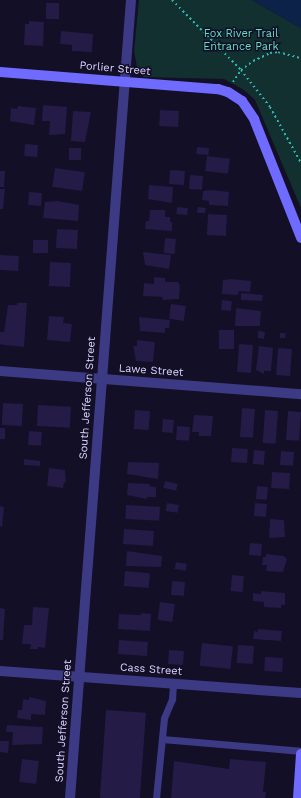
<!DOCTYPE html>
<html>
<head>
<meta charset="utf-8">
<style>
	body { margin:0 }
	#map { position:relative; width:301px; height:798px; overflow:hidden; background:#130f26; font-family:"Work Sans",sans-serif }
	div>[style] { position:absolute }
	.green>* { inset:0; background:#12302f }
	.water>* { inset:0; background:#0c2248 }
	.building>* { inset:0; background:#241b47; transform-origin:0 0 }
	.path>* { height:2px; margin-top:-1px; transform-origin:0; background:repeating-linear-gradient(90deg,#2fb8b0 0 2px,transparent 0 5px) }
	.lane>* { height:7px; margin:-3.5px; padding:0 3.5px; transform-origin:3.5px; border-radius:3.5px; background:#3d3a85 }
	.street>* { height:10px; margin:-5px; padding:0 5px; transform-origin:5px; border-radius:5px; background:#3d3a85 }
	.secondary>* { height:10px; margin:-5px; padding:0 5px; transform-origin:5px; border-radius:5px; background:#6f6bff }
	span { translate:-50% -50%; white-space:nowrap; text-align:center; line-height:1.15; -webkit-text-stroke:3px #130f26; paint-order:stroke }
	.park-label { font-size:11px; color:#5fe0c0 }
	.street-label { font-size:11px; color:#d9d4ff }
</style>
</head>
<body>
<div id="map">
	<div class="green">
		<div style="clip-path:polygon(139px 0,252px 0,301px 28px,301px 208px,255px 100px,244px 90px,224px 79px,144px 77px,138px 72px,134px 51px)"></div>
	</div>
	<div class="water">
		<div style="clip-path:polygon(252px 0,301px 0,301px 28px,285px 19px)"></div>
	</div>
	<div class="building">
		<div style="left:46px;top:3px;width:13px;height:16px"></div>
		<div style="clip-path:polygon(29px 21px,44px 22px,43px 46px,24px 45px,25px 24px,29px 24px)"></div>
		<div style="clip-path:polygon(61px 31px,93px 34px,92px 52px,72px 51px,72px 45px,60px 44px)"></div>
		<div style="clip-path:polygon(43px 105px,67px 107px,65px 134px,49px 135px,50px 121px,42px 121px)"></div>
		<div style="clip-path:polygon(18px 106px,36px 108px,34px 125px,10px 121px,11px 108px,17px 109px)"></div>
		<div style="left:160px;top:110px;width:19px;height:16px;rotate:3deg"></div>
		<div style="clip-path:polygon(73px 111px,91px 112px,85px 142px,71px 141px)"></div>
		<div style="left:25px;top:144px;width:13px;height:12px;rotate:4deg"></div>
		<div style="left:197px;top:147px;width:12px;height:7px;rotate:5deg"></div>
		<div style="left:69px;top:148px;width:12px;height:12px"></div>
		<div style="left:207px;top:156px;width:23px;height:15px;rotate:7deg"></div>
		<div style="left:55px;top:168px;width:30px;height:19px;rotate:8deg"></div>
		<div style="left:170px;top:170px;width:15px;height:14px;rotate:4deg"></div>
		<div style="clip-path:polygon(0 171px,5px 171px,4px 187px,0 187px)"></div>
		<div style="left:190px;top:175px;width:13px;height:14px;rotate:4deg"></div>
		<div style="clip-path:polygon(149px 185px,173px 187px,172px 203px,148px 199px)"></div>
		<div style="clip-path:polygon(0 189px,5px 189px,3px 209px,0 209px)"></div>
		<div style="clip-path:polygon(211px 190px,229px 192px,228px 206px,209px 205px,209px 201px,202px 200px,203px 191px)"></div>
		<div style="left:29px;top:192px;width:13px;height:13px;rotate:4deg"></div>
		<div style="clip-path:polygon(57px 201px,79px 205px,78px 221px,43px 218px,45px 202px)"></div>
		<div style="left:177px;top:207px;width:11px;height:7px;rotate:5deg"></div>
		<div style="clip-path:polygon(198px 207px,206px 208px,205px 213px,197px 213px)"></div>
		<div style="clip-path:polygon(150px 210px,165px 210px,165px 217px,170px 217px,170px 222px,172px 222px,172px 231px,145px 229px,146px 221px,149px 221px)"></div>
		<div style="left:208px;top:214px;width:19px;height:21px;rotate:3deg"></div>
		<div style="left:57px;top:229px;width:21px;height:19px;rotate:3deg"></div>
		<div style="left:165px;top:238px;width:11px;height:15px;rotate:5deg"></div>
		<div style="left:33px;top:240px;width:15px;height:13px"></div>
		<div style="clip-path:polygon(143px 252px,171px 255px,169px 269px,145px 265px)"></div>
		<div style="left:0;top:255px;width:19px;height:15px;rotate:3deg"></div>
		<div style="left:50px;top:262px;width:21px;height:24px;rotate:3deg"></div>
		<div style="clip-path:polygon(154px 277px,165px 278px,165px 282px,178px 282px,180px 286px,179px 299px,162px 300px,163px 297px,143px 296px,144px 283px,154px 284px)"></div>
		<div style="clip-path:polygon(231px 279px,251px 281px,250px 292px,239px 291px,238px 295px,222px 294px,223px 280px)"></div>
		<div style="clip-path:polygon(241px 293px,263px 295px,262px 301px,241px 300px)"></div>
		<div style="left:222px;top:300px;width:10px;height:10px;rotate:6deg"></div>
		<div style="clip-path:polygon(17px 303px,27px 303px,24px 347px,4px 345px,0 344px,0 332px,4px 332px,8px 305px,17px 305px)"></div>
		<div style="left:171px;top:304px;width:15px;height:15px;rotate:8deg"></div>
		<div style="clip-path:polygon(236px 308px,261px 311px,260px 326px,235px 326px)"></div>
		<div style="clip-path:polygon(49px 316px,64px 317px,63px 323px,72px 324px,70px 342px,47px 340px)"></div>
		<div style="clip-path:polygon(139px 317px,170px 320px,169px 328px,165px 328px,165px 333px,140px 331px)"></div>
		<div style="left:219px;top:330px;width:15px;height:19px"></div>
		<div style="clip-path:polygon(258px 331px,265px 332px,264px 339px,258px 338px)"></div>
		<div style="clip-path:polygon(280px 333px,286px 333px,285px 338px,280px 338px)"></div>
		<div style="clip-path:polygon(137px 340px,155px 342px,153px 362px,136px 361px,133px 346px,137px 346px)"></div>
		<div style="left:239px;top:344px;width:14px;height:28px;rotate:4deg"></div>
		<div style="clip-path:polygon(259px 346px,273px 348px,271px 371px,264px 371px,264px 374px,256px 370px)"></div>
		<div style="left:278px;top:348px;width:14px;height:27px;rotate:4deg"></div>
		<div style="left:3px;top:403px;width:20px;height:22px;rotate:3deg"></div>
		<div style="left:38px;top:405px;width:33px;height:21px;rotate:3deg"></div>
		<div style="left:242px;top:408px;width:13px;height:29px;rotate:4deg"></div>
		<div style="left:135px;top:410px;width:15px;height:19px;rotate:4deg"></div>
		<div style="left:265px;top:410px;width:13px;height:33px;rotate:4deg"></div>
		<div style="left:288px;top:411px;width:13px;height:29px;rotate:4deg"></div>
		<div style="clip-path:polygon(194px 415px,213px 416px,211px 436px,199px 436px,199px 432px,192px 432px)"></div>
		<div style="left:163px;top:419px;width:11px;height:13px;rotate:5deg"></div>
		<div style="left:177px;top:426px;width:13px;height:14px;rotate:4deg"></div>
		<div style="left:0;top:428px;width:5px;height:11px"></div>
		<div style="left:29px;top:431px;width:13px;height:14px;rotate:4deg"></div>
		<div style="left:232px;top:448px;width:16px;height:14px;rotate:4deg"></div>
		<div style="left:254px;top:450px;width:11px;height:14px;rotate:5deg"></div>
		<div style="left:281px;top:451px;width:13px;height:14px;rotate:4deg"></div>
		<div style="clip-path:polygon(24px 459px,40px 461px,40px 466px,24px 465px)"></div>
		<div style="clip-path:polygon(128px 462px,159px 463px,158px 479px,127px 474px)"></div>
		<div style="clip-path:polygon(49px 468px,65px 470px,66px 483px,64px 482px,63px 488px,47px 486px)"></div>
		<div style="left:272px;top:472px;width:18px;height:16px;rotate:3deg"></div>
		<div style="left:165px;top:481px;width:13px;height:7px;rotate:13deg"></div>
		<div style="clip-path:polygon(128px 483px,150px 484px,149px 486px,156px 487px,156px 497px,147px 497px,147px 499px,127px 495px)"></div>
		<div style="left:257px;top:486px;width:11px;height:13px;rotate:5deg"></div>
		<div style="left:167px;top:503px;width:12px;height:8px;rotate:9deg"></div>
		<div style="left:255px;top:503px;width:12px;height:13px;rotate:5deg"></div>
		<div style="left:126px;top:505px;width:34px;height:14px;rotate:3deg"></div>
		<div style="clip-path:polygon(0 506px,4px 507px,2px 527px,0 526px)"></div>
		<div style="clip-path:polygon(270px 519px,284px 520px,285px 537px,269px 538px)"></div>
		<div style="left:124px;top:529px;width:30px;height:15px;rotate:4deg"></div>
		<div style="left:250px;top:543px;width:12px;height:12px;rotate:5deg"></div>
		<div style="clip-path:polygon(127px 551px,162px 556px,161px 567px,126px 566px)"></div>
		<div style="clip-path:polygon(266px 554px,284px 556px,287px 559px,283px 572px,266px 571px,267px 565px,262px 565px,263px 557px,266px 557px)"></div>
		<div style="left:176px;top:562px;width:11px;height:7px;rotate:10deg"></div>
		<div style="left:125px;top:571px;width:25px;height:15px;rotate:5deg"></div>
		<div style="left:232px;top:575px;width:12px;height:16px;rotate:5deg"></div>
		<div style="left:172px;top:581px;width:13px;height:14px;rotate:4deg"></div>
		<div style="clip-path:polygon(261px 591px,285px 593px,285px 605px,281px 605px,281px 608px,264px 607px,264px 602px,253px 601px,253px 593px,261px 594px)"></div>
		<div style="left:160px;top:602px;width:15px;height:18px;rotate:8deg"></div>
		<div style="clip-path:polygon(33px 607px,49px 608px,45px 648px,38px 647px,38px 649px,30px 649px,31px 644px,22px 644px,24px 625px,32px 625px)"></div>
		<div style="clip-path:polygon(0 608px,5px 609px,3px 640px,0 640px)"></div>
		<div style="clip-path:polygon(141px 613px,151px 614px,150px 631px,118px 629px,119px 614px,141px 615px)"></div>
		<div style="clip-path:polygon(258px 629px,282px 631px,281px 641px,253px 639px,254px 631px,258px 632px)"></div>
		<div style="left:119px;top:640px;width:29px;height:14px;rotate:4deg"></div>
		<div style="left:202px;top:643px;width:31px;height:23px;rotate:6deg"></div>
		<div style="left:238px;top:645px;width:16px;height:18px;rotate:4deg"></div>
		<div style="left:169px;top:650px;width:15px;height:14px;rotate:4deg"></div>
		<div style="left:265px;top:657px;width:18px;height:14px;rotate:3deg"></div>
		<div style="clip-path:polygon(29px 697px,46px 701px,45px 715px,31px 714px,31px 720px,17px 718px,18px 710px,22px 710px,23px 699px,29px 700px)"></div>
		<div style="left:106px;top:710px;width:40px;height:88px;rotate:4deg"></div>
		<div style="clip-path:polygon(7px 725px,43px 727px,42px 744px,12px 745px,13px 732px,6px 732px)"></div>
		<div style="clip-path:polygon(0 741px,9px 741px,8px 753px,0 752px)"></div>
		<div style="left:22px;top:759px;width:17px;height:23px;rotate:7deg"></div>
		<div style="clip-path:polygon(230px 759px,266px 762px,263px 792px,266px 792px,265px 798px,171px 798px,174px 761px,229px 769px)"></div>
	</div>
	<div class="path">
		<div style="left:172px;top:0;width:98px;rotate:45.4deg"></div>
		<div style="left:241px;top:70px;width:47px;rotate:51.9deg"></div>
		<div style="left:270px;top:107px;width:64px;rotate:61deg"></div>
		<div style="left:233px;top:82px;width:14px;rotate:-56deg"></div>
		<div style="left:241px;top:70px;width:15px;rotate:-37deg"></div>
		<div style="left:253px;top:61px;width:19px;rotate:-25deg"></div>
		<div style="left:270px;top:53px;width:8px;rotate:-7deg"></div>
		<div style="left:278px;top:52px;width:24px;rotate:15deg"></div>
	</div>
	<div class="lane">
		<div style="left:162px;top:739px;width:140px;rotate:4.9deg"></div>
		<div style="left:156px;top:798px;width:80px;rotate:-84.3deg"></div>
		<div style="left:164px;top:718px;width:21px;rotate:-67deg"></div>
		<div style="left:172px;top:699px;width:16px;rotate:-86deg"></div>
	</div>
	<div class="street">
		<div style="left:0;top:371px;width:302px;rotate:4.4deg"></div>
		<div style="left:0;top:671px;width:302px;rotate:4.2deg"></div>
		<div style="left:70px;top:798px;width:800px;rotate:-85.63deg"></div>
	</div>
	<div class="secondary">
		<div style="left:0;top:72px;width:219px;rotate:4.5deg"></div>
		<div style="left:218px;top:89px;width:10px;rotate:17deg"></div>
		<div style="left:228px;top:92px;width:17px;rotate:33deg"></div>
		<div style="left:242px;top:101px;width:22px;rotate:56deg"></div>
		<div style="left:254px;top:119px;width:128px;rotate:68.4deg"></div>
		<div style="left:298px;top:798px;width:44px;rotate:-86.1deg"></div>
	</div>
	<div class="park-label">
		<span style="left:241px;top:41px">Fox River Trail<br>Entrance Park</span>
	</div>
	<div class="street-label">
		<span style="left:115px;top:69px;rotate:5deg">Porlier Street</span>
		<span style="left:151px;top:371px;rotate:4deg">Lawe Street</span>
		<span style="left:88px;top:398px;rotate:-86deg">South Jefferson Street</span>
		<span style="left:151px;top:670px;rotate:4deg">Cass Street</span>
		<span style="left:64px;top:721px;rotate:-86deg">South Jefferson Street</span>
	</div>
</div>
</body>
</html>
